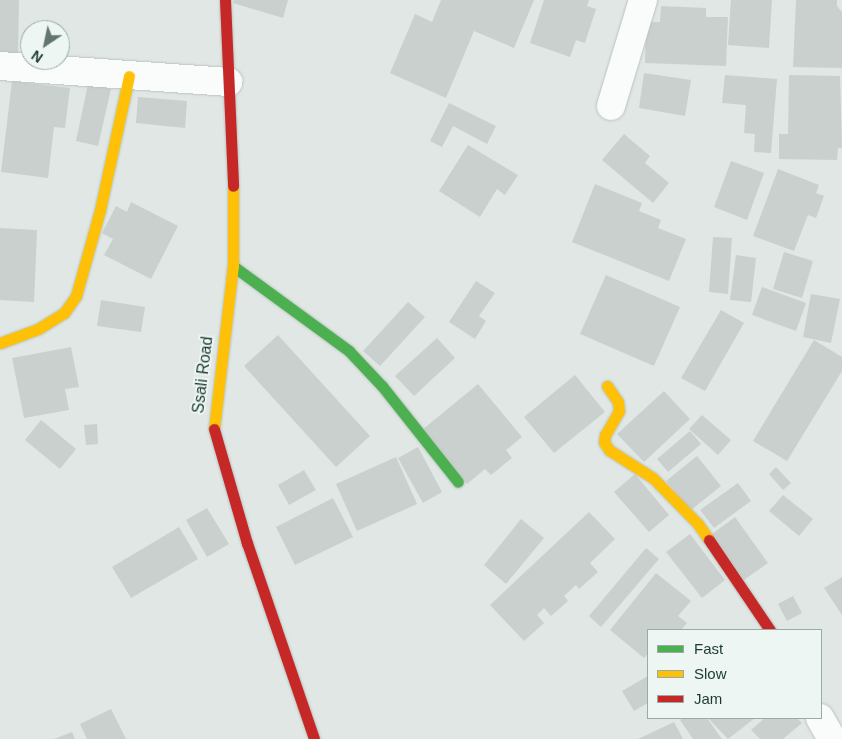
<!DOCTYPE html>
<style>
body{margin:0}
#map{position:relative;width:842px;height:739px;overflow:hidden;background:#e0e7e4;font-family:Arial,sans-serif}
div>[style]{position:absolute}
.building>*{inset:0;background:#cad0ce}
.roads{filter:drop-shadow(0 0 1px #b9c4bf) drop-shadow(0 0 1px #b9c4bf)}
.street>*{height:28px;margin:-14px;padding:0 14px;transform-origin:14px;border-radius:14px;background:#fafbfb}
.fast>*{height:11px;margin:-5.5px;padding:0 5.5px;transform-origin:5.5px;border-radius:5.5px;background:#4caf50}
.slow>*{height:11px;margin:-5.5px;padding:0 5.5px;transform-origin:5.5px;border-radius:5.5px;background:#ffc107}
.jam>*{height:11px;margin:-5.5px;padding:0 5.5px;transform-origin:5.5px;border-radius:5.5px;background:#c62828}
span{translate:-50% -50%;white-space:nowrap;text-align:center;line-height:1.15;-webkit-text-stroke:4px #edf6f2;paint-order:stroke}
.street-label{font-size:16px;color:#1e3933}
.legend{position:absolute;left:647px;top:629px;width:175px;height:90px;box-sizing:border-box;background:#edf6f2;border:1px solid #9aaaa6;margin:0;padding:6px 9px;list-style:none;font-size:15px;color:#1e3933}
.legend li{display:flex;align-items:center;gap:10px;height:25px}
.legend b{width:25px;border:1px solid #9aaaa6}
.north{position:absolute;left:20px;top:20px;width:50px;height:50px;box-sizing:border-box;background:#edf6f2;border:1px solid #9aaaa6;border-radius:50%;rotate:214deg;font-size:14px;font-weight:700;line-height:20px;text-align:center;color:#1e3933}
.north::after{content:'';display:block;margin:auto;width:18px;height:22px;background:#627671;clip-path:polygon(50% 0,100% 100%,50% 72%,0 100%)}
</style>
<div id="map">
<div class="building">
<i style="clip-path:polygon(0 0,19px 0,18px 54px,0 53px)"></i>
<i style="clip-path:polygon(234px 0,288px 0,283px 18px,233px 3px)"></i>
<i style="clip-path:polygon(441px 0,534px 0,514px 48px,474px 31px,446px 98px,390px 73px,415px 14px,432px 22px)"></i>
<i style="clip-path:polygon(544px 0,589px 0,587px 6px,596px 9px,585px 43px,576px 40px,570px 57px,530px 43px)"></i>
<i style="clip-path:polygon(731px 0,772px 0,769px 48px,728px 45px)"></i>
<i style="clip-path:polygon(796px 0,837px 0,837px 6px,842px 12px,842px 68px,793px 67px)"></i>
<i style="clip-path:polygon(661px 6px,706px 8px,706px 17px,728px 17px,726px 66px,645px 63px,646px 22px,660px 22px)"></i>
<i style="clip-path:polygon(644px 73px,691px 80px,685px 116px,639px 108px)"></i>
<i style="clip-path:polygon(725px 75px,777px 79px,771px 153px,754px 152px,755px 134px,744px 133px,746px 105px,722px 103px)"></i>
<i style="clip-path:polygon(789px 75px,840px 76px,842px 148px,838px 148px,837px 160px,779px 159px,779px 134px,788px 134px)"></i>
<i style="clip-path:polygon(12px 81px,70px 88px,65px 128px,54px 127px,48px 178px,1px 172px)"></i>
<i style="clip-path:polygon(88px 84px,111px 89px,98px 146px,76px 141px)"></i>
<i style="clip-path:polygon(138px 97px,187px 101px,185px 128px,136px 123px)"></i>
<i style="clip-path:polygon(449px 103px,496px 126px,487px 144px,453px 126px,442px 147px,430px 141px)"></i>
<i style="clip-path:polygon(624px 134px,650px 156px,645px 163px,669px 183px,653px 203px,602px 160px)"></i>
<i style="clip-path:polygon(468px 145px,518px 175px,505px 195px,497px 189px,480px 217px,439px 191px)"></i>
<i style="clip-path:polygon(731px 161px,764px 173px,747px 220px,714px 207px)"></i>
<i style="clip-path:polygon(778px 169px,819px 185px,816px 193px,824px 196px,816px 218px,808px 215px,794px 251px,753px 236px)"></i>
<i style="clip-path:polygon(595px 184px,642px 203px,639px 211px,661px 220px,658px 228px,686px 239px,669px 281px,572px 242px)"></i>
<i style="clip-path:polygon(131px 202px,178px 226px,151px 279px,104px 255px,113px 239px,102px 233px,116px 206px,127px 212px)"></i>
<i style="clip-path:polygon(0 228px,37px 230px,34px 302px,0 300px)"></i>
<i style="clip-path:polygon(713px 237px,732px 238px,728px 294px,709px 292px)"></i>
<i style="clip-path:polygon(784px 252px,813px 261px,802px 298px,773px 289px)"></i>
<i style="clip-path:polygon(736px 255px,756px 258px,751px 302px,730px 300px)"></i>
<i style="clip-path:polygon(606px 275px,680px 307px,654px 366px,580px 334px)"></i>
<i style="clip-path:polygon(476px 281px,495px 293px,479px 316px,486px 321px,475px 339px,449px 322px)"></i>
<i style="clip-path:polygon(762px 287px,806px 303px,796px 331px,752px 315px)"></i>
<i style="clip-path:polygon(811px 294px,840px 299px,831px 343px,803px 337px)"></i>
<i style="clip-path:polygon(101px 300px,145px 307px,141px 332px,97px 326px)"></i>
<i style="clip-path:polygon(408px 302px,425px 317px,380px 366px,363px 351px)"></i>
<i style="clip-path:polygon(721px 310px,744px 323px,705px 391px,681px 378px)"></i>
<i style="clip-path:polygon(278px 335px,370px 436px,336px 467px,244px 366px)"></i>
<i style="clip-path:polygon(437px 338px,455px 358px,414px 396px,395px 376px)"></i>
<i style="clip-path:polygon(814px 340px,842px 357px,842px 371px,787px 461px,753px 441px)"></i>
<i style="clip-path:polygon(71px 347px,79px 387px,65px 389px,69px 410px,24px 418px,12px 358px)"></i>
<i style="clip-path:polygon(575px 375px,605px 412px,554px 453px,524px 417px)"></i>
<i style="clip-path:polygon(478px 384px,522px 437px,506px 450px,512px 458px,491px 475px,485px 469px,467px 484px,422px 430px)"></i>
<i style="clip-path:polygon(664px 391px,690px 419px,644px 462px,617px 434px)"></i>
<i style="clip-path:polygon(702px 415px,731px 440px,718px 455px,689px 429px)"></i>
<i style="clip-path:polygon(41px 420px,76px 449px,60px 469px,25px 440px)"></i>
<i style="clip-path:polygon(97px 424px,98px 444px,86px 445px,84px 425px)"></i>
<i style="clip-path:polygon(690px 431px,701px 444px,668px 472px,657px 459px)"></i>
<i style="clip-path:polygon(418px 447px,442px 492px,423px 503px,398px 458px)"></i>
<i style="clip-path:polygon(697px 456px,721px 486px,691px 510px,666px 481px)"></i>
<i style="clip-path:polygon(396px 457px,417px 504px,357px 531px,336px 484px)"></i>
<i style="clip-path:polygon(776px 467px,791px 483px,783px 490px,769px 474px)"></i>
<i style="clip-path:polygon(304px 470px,316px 490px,289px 505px,278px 485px)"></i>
<i style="clip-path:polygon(635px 474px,669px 515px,649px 532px,614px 492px)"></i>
<i style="clip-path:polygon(738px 483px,751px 501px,714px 528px,700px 510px)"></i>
<i style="clip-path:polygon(783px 495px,813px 519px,799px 536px,769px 511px)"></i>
<i style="clip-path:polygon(333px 498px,353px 537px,295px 565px,276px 527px)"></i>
<i style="clip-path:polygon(207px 508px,229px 544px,207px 557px,186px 520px)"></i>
<i style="clip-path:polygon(589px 512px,615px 539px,590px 563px,598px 572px,579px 589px,576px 585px,564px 596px,568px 601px,551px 616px,544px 608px,537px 615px,544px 623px,524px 641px,490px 605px)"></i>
<i style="clip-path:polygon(735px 517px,768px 563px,744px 580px,712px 534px)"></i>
<i style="clip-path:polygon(521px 519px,544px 538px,506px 584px,484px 565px)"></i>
<i style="clip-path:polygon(179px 527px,198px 559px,131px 598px,112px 567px)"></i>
<i style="clip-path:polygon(690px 534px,725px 580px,702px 598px,666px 552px)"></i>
<i style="clip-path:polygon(646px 548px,659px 559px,601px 627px,589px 616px)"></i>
<i style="clip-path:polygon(656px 573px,691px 601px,678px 616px,687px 623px,681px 630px,648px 630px,648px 653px,644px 658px,610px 630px)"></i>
<i style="clip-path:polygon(842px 577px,842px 615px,824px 588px)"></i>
<i style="clip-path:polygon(793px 596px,802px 613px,787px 621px,778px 604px)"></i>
<i style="clip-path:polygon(648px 676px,648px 703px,634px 711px,622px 691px)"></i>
<i style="clip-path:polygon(111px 709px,126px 739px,87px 739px,80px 724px)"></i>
<i style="clip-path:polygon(683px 718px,707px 718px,722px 739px,693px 739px,680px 720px)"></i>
<i style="clip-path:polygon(708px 718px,755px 718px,728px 739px)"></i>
<i style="clip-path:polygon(765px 718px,797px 718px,802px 723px,783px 739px,760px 739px,751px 730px)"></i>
<i style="clip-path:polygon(674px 722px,683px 739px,638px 739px)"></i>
<i style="clip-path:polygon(72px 732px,75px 739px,54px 739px)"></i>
</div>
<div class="roads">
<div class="street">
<i style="left:0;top:66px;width:229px;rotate:4deg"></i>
<i style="left:611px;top:106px;width:111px;rotate:-73.2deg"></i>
<i style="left:820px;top:718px;width:24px;rotate:60deg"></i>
</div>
<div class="fast">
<i style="left:233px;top:266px;width:144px;rotate:36.2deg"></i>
<i style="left:349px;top:351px;width:48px;rotate:46.7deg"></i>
<i style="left:382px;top:386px;width:122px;rotate:51.6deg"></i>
</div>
<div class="slow">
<i style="left:0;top:343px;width:40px;rotate:-20.2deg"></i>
<i style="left:38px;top:329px;width:31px;rotate:-32deg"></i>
<i style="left:64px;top:313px;width:21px;rotate:-55deg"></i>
<i style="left:76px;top:296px;width:89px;rotate:-74.4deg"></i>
<i style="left:100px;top:210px;width:137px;rotate:-77.8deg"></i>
<i style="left:607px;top:386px;width:19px;rotate:55deg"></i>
<i style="left:618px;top:402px;width:9px;rotate:84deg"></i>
<i style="left:619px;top:411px;width:28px;rotate:120deg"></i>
<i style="left:605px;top:435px;width:7px;rotate:98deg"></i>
<i style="left:604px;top:442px;width:9px;rotate:58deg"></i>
<i style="left:609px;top:450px;width:52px;rotate:32.5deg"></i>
<i style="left:653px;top:478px;width:64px;rotate:45.6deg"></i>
<i style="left:698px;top:524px;width:19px;rotate:55deg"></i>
<i style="left:214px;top:429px;width:164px;rotate:-83.4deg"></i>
<i style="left:233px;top:266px;width:80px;rotate:-90deg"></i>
</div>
<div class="jam">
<i style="left:225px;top:0;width:186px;rotate:87.5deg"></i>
<i style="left:214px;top:429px;width:119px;rotate:73.9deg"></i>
<i style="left:247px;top:543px;width:207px;rotate:71.1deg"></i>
<i style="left:709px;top:540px;width:109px;rotate:55.9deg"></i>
</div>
</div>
<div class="street-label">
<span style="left:203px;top:375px;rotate:-83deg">Ssali Road</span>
</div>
<ul class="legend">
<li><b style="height:6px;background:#4caf50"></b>Fast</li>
<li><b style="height:6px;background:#ffc107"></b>Slow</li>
<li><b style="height:6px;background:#c62828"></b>Jam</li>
</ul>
<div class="north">N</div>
</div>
